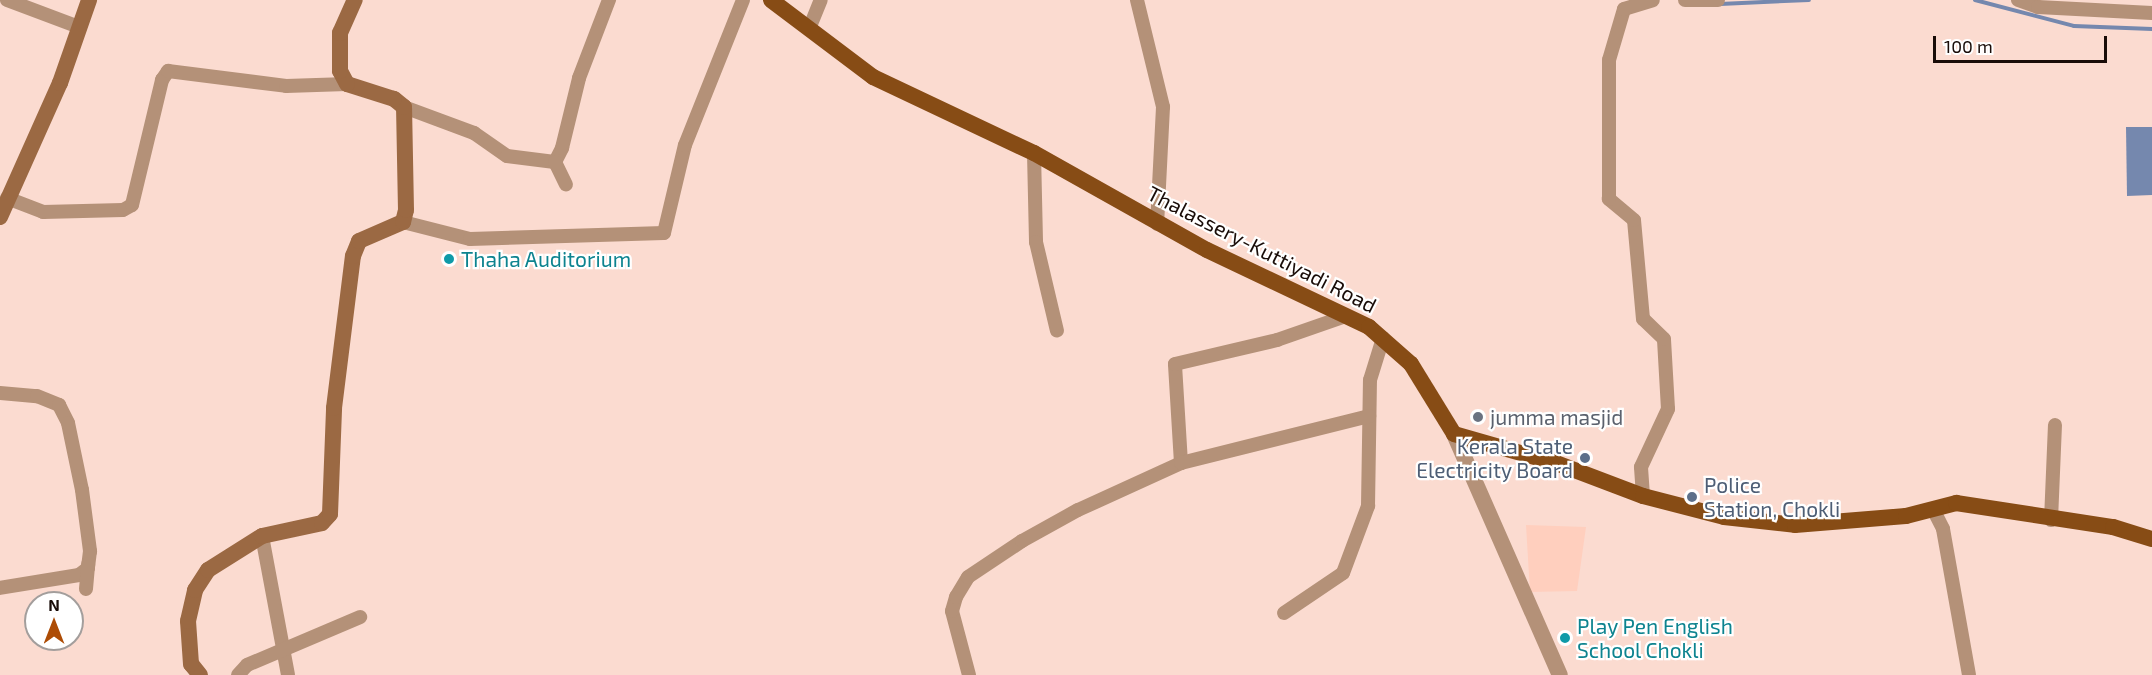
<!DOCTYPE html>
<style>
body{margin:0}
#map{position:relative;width:2152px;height:675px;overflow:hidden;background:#fbdbd0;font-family:"Exo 2",sans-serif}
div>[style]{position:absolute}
.built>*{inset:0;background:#ffcfbe}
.water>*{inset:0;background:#7588ae}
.stream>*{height:4px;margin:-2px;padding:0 2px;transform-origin:2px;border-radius:2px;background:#7588ae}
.minor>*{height:14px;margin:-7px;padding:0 7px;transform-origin:7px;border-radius:7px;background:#b49178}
.tertiary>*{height:16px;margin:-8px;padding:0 8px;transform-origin:8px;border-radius:8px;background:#b49178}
.secondary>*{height:16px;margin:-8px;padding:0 8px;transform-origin:8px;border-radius:8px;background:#9b6943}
.primary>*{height:16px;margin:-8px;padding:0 8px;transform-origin:8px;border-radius:8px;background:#874c15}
.dots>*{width:16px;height:16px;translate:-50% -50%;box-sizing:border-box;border:3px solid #fff;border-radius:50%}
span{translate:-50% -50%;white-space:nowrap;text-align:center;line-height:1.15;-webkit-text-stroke:4.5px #fff;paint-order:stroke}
.street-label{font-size:21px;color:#190c08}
.culture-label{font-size:21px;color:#0d838f}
.left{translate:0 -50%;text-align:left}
.worship-label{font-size:21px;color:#5b616d}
.service-label{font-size:21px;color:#4e5e75}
.right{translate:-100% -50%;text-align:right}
.north{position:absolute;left:24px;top:591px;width:60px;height:60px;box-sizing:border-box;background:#fff;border:2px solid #a39e9c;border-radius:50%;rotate:0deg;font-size:16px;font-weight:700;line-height:24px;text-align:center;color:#190c08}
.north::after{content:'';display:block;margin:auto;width:21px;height:27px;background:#ad4c05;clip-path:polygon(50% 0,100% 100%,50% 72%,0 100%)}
.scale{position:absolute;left:1933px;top:36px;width:174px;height:27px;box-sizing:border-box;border:3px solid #190c08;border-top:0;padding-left:8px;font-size:18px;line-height:21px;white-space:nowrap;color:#190c08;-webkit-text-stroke:4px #fff;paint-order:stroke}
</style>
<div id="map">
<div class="built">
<i style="clip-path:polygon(1526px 525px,1586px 527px,1577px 591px,1530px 592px)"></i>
</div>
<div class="water">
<i style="clip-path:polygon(2126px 127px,2152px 127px,2152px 195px,2127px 196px)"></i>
</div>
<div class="stream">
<i style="left:1975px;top:0;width:102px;rotate:14.7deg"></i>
<i style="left:2074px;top:26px;width:78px;rotate:2.2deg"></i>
<i style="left:1720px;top:4px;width:89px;rotate:-2.6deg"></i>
</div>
<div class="minor">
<i style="left:7px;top:0;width:74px;rotate:20.6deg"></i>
<i style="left:1137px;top:0;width:110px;rotate:76.3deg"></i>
<i style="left:1163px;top:107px;width:117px;rotate:92.9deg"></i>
<i style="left:1685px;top:0;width:33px"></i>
<i style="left:2018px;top:0;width:21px;rotate:19deg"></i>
<i style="left:2038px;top:7px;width:114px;rotate:3deg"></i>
<i style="left:809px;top:29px;width:31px;rotate:-68deg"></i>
<i style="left:404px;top:107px;width:75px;rotate:20.4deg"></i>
<i style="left:474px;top:133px;width:40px;rotate:34.9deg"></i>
<i style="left:507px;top:156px;width:48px;rotate:7.1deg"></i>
<i style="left:555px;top:162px;width:16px;rotate:-63deg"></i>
<i style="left:562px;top:148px;width:72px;rotate:-76.3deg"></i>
<i style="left:579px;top:78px;width:84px;rotate:-69deg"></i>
<i style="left:1034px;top:153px;width:89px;rotate:88.7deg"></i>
<i style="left:1036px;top:242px;width:91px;rotate:76.7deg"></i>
<i style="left:555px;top:162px;width:25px;rotate:64deg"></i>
<i style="left:7px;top:198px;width:39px;rotate:21deg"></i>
<i style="left:43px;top:212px;width:80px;rotate:-1.4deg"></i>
<i style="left:123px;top:210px;width:10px;rotate:-29deg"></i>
<i style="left:132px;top:205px;width:129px;rotate:-76.5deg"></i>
<i style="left:162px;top:80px;width:11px;rotate:-56deg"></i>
<i style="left:168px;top:71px;width:119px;rotate:7.2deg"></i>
<i style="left:286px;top:86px;width:61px;rotate:-1.9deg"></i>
<i style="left:403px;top:222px;width:69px;rotate:14.2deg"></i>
<i style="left:470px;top:239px;width:194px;rotate:-1.8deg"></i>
<i style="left:664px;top:233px;width:90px;rotate:-76.6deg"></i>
<i style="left:685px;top:145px;width:156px;rotate:-68.2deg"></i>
<i style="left:0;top:393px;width:37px;rotate:5deg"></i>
<i style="left:37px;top:396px;width:24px;rotate:22deg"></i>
<i style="left:59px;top:405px;width:20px;rotate:63deg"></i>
<i style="left:68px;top:423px;width:68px;rotate:78.2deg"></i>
<i style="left:82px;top:490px;width:62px;rotate:82.5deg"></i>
<i style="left:90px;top:551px;width:17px;rotate:97deg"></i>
<i style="left:88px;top:568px;width:11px;rotate:142deg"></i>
<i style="left:79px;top:575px;width:80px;rotate:170.7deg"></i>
<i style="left:1181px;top:463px;width:99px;rotate:-93.5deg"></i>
<i style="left:1175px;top:364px;width:105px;rotate:-13.2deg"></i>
<i style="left:1277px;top:340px;width:73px;rotate:-19.2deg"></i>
<i style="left:1643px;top:496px;width:29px;rotate:-94deg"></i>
<i style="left:1641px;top:467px;width:64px;rotate:-65deg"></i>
<i style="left:1668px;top:409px;width:70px;rotate:-93.3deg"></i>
<i style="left:1664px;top:339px;width:29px;rotate:-136deg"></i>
<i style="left:1643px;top:319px;width:99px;rotate:-95.2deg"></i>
<i style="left:1634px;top:220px;width:33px;rotate:-140deg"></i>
<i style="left:1609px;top:199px;width:139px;rotate:-90deg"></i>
<i style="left:1609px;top:60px;width:53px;rotate:-73.6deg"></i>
<i style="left:1624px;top:9px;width:30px;rotate:-17deg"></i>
<i style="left:1933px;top:509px;width:22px;rotate:63deg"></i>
<i style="left:1943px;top:529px;width:148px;rotate:79.9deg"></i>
<i style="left:2051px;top:520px;width:95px;rotate:-87.6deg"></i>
<i style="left:262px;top:536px;width:141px;rotate:79.4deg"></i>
<i style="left:86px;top:589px;width:25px;rotate:-85deg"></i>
<i style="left:1284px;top:613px;width:71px;rotate:-34.1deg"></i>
<i style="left:1343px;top:573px;width:72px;rotate:-69.5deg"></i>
<i style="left:1368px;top:506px;width:126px;rotate:-89.1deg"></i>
<i style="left:1370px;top:380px;width:44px;rotate:-72.8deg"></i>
<i style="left:238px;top:675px;width:13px;rotate:-48deg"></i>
<i style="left:247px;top:665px;width:123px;rotate:-23deg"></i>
<i style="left:969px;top:675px;width:66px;rotate:-104.9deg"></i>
<i style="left:952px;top:611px;width:15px;rotate:-74deg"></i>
<i style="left:956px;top:597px;width:23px;rotate:-59deg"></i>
<i style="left:968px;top:577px;width:65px;rotate:-33.7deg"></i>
<i style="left:1022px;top:541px;width:64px;rotate:-29deg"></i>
<i style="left:1078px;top:510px;width:113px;rotate:-24.5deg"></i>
<i style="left:1181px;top:463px;width:194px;rotate:-14deg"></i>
</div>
<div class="tertiary">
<i style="left:1454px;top:434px;width:263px;rotate:66.3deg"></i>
</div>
<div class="secondary">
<i style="left:0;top:217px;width:147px;rotate:-65.9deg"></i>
<i style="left:60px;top:83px;width:88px;rotate:-70.7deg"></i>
<i style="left:200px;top:675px;width:14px;rotate:-129deg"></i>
<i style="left:191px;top:664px;width:43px;rotate:-94deg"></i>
<i style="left:188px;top:621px;width:32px;rotate:-77deg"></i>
<i style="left:195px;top:590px;width:24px;rotate:-57deg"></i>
<i style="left:208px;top:570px;width:64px;rotate:-32.2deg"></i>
<i style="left:262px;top:536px;width:61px;rotate:-12.2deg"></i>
<i style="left:322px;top:523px;width:12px;rotate:-48deg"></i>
<i style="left:330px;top:514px;width:106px;rotate:-87.8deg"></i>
<i style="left:334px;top:408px;width:153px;rotate:-82.9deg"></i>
<i style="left:353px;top:256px;width:16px;rotate:-68deg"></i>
<i style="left:359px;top:241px;width:48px;rotate:-23.4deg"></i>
<i style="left:403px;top:222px;width:12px;rotate:-76deg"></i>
<i style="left:406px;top:210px;width:103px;rotate:-91.1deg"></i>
<i style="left:404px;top:107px;width:13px;rotate:-141deg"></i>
<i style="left:394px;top:99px;width:49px;rotate:-162.3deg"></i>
<i style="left:347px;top:84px;width:15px;rotate:-118deg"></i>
<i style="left:340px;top:71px;width:38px;rotate:-90deg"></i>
<i style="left:340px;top:33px;width:36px;rotate:-66deg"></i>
</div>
<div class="primary">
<i style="left:771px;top:0;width:128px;rotate:37deg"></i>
<i style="left:873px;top:77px;width:178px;rotate:25.3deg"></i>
<i style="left:1034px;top:153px;width:198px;rotate:29.3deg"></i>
<i style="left:1207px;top:250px;width:179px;rotate:25.4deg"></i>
<i style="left:1369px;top:327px;width:56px;rotate:41.4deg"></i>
<i style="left:1411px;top:364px;width:82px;rotate:58.4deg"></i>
<i style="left:1454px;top:434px;width:106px;rotate:15.9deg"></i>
<i style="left:1556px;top:463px;width:93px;rotate:20.8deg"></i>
<i style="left:1643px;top:496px;width:84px;rotate:14.5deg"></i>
<i style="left:1724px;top:517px;width:71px;rotate:6.4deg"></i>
<i style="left:1795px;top:525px;width:111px;rotate:-4.6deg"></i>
<i style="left:1906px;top:516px;width:52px;rotate:-14.6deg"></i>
<i style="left:1956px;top:503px;width:159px;rotate:8.7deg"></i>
<i style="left:2113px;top:527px;width:41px;rotate:17.1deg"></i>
</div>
<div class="dots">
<i style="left:449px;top:259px;background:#0f9aa8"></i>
<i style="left:1478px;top:417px;background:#6b7280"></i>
<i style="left:1585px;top:458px;background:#5c6f8a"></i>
<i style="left:1692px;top:497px;background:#5c6f8a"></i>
<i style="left:1565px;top:638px;background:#0f9aa8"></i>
</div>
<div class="street-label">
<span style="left:1262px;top:249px;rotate:27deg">Thalassery-Kuttiyadi Road</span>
</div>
<div class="culture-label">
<span class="left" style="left:461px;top:259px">Thaha Auditorium</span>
<span class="left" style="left:1577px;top:638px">Play Pen English<br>School Chokli</span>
</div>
<div class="worship-label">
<span class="left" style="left:1490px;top:417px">jumma masjid</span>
</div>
<div class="service-label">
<span class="right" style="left:1573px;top:458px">Kerala State<br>Electricity Board</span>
<span class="left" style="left:1704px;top:497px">Police<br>Station, Chokli</span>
</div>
<div class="north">N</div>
<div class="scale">100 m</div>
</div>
